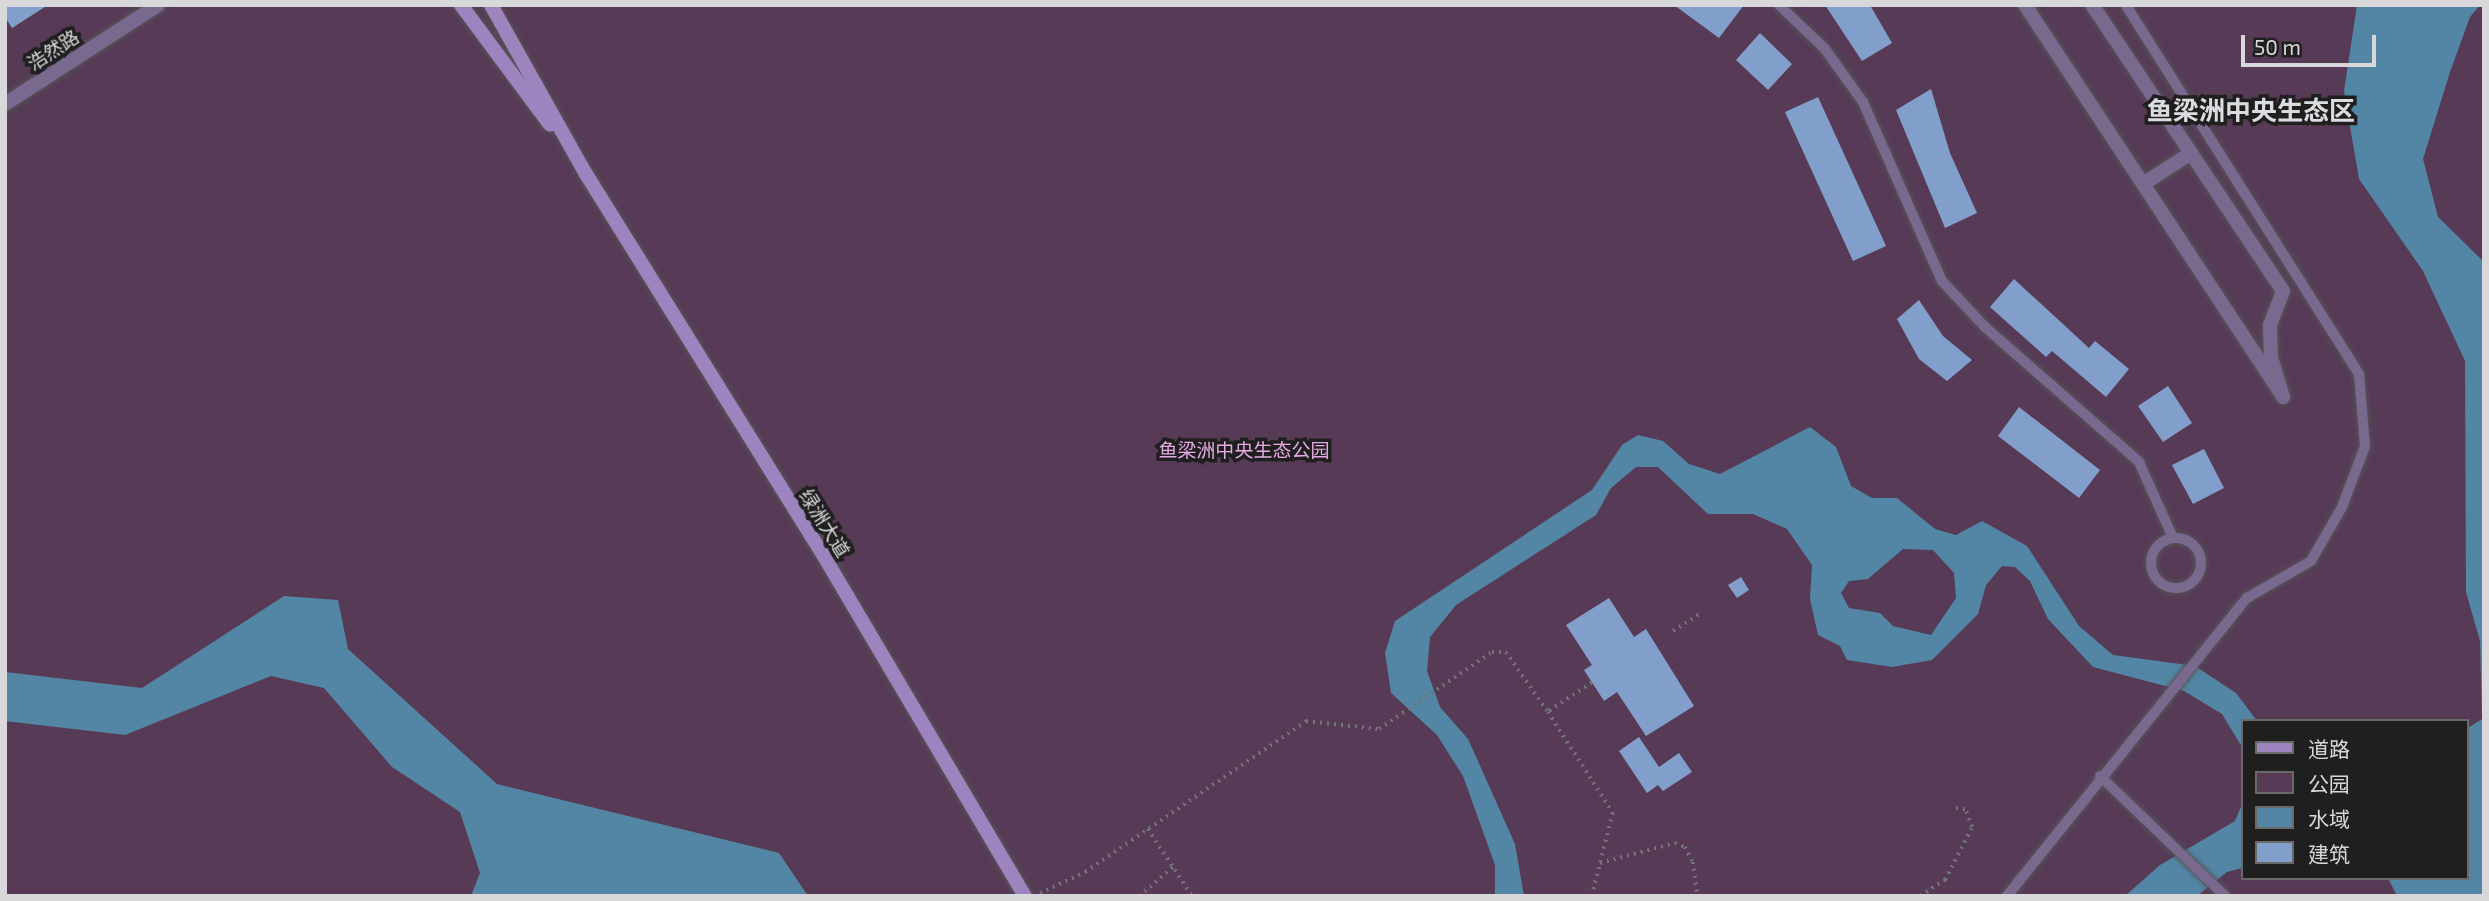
<!DOCTYPE html>
<meta charset="utf-8">
<style>
body{margin:0}
#map{position:relative;width:2489px;height:901px;overflow:hidden;background:#37373b;font-family:"Exo 2","Noto Sans SC",sans-serif}
div>[style]{position:absolute}
.green>*{inset:0;background:#573b56}
.water>*{inset:0;background:#5386a4}
.building>*{inset:0;background:#829fcb}
.path>*{height:3.5px;margin-top:-1.75px;transform-origin:0;background:repeating-linear-gradient(90deg,#737376 0 2px,transparent 0 7px)}
.roads{filter:drop-shadow(0 0 2px #545458) drop-shadow(0 0 2px #545458)}
.lane>*{height:10px;margin:-5px;padding:0 5px;transform-origin:5px;border-radius:5px;background:#79698e}
.lane>.ring{margin:-5px;padding:0;box-sizing:content-box;background:none;border:10px solid #79698e;border-radius:50%}
.street>*{height:14px;margin:-7px;padding:0 7px;transform-origin:7px;border-radius:7px;background:#79698e}
.secondary>*{height:14px;margin:-7px;padding:0 7px;transform-origin:7px;border-radius:7px;background:#9e84be}
span{translate:-50% -50%;white-space:nowrap;text-align:center;line-height:1.15;-webkit-text-stroke:7px #1f1f20;paint-order:stroke}
.street-label{font-size:19px;color:#d8d8da}
.park-label{font-size:19px;color:#e5a9e3}
.district-label{font-size:26px;color:#dbdce0;font-weight:700}
.frame{position:absolute;inset:0;border:7px solid #d8d8da;pointer-events:none}
.legend{position:absolute;left:2241px;top:719px;width:228px;height:161px;box-sizing:border-box;background:#1f1f20;border:2px solid #69696a;margin:0;padding:9px 12px;list-style:none;font-size:21px;color:#d8d8da}
.legend li{display:flex;align-items:center;gap:14px;height:35px}
.legend b{width:35px;border:2px solid #69696a}
.scale{position:absolute;left:2241px;top:35px;width:135px;height:32px;box-sizing:border-box;border:4px solid #d8d8da;border-top:0;padding-left:9px;font-size:21px;line-height:24px;white-space:nowrap;color:#d8d8da;-webkit-text-stroke:5px #1f1f20;paint-order:stroke}
</style>
<div id="map">
<div class="green">
<i style="clip-path:polygon(evenodd,5px 5px,2484px 5px,2484px 896px,5px 896px,5px 5px,2242px 721px,2466px 721px,2466px 878px,2242px 878px,2242px 721px)"></i>
</div>
<div class="water">
<i style="clip-path:polygon(2357px 5px,2480px 5px,2470px 17px,2450px 72px,2423px 159px,2438px 217px,2484px 262px,2484px 896px,2397px 896px,2388px 878px,2466px 878px,2466px 729px,2482px 719px,2480px 641px,2466px 592px,2465px 361px,2423px 271px,2359px 179px,2344px 91px)"></i>
<i style="clip-path:polygon(evenodd,1810px 427px,1836px 447px,1851px 486px,1872px 498px,1897px 498px,1935px 529px,1956px 535px,1982px 521px,2027px 546px,2079px 626px,2113px 655px,2195px 666px,2236px 693px,2257px 721px,2242px 721px,2242px 747px,2222px 714px,2184px 691px,2093px 667px,2048px 619px,2030px 581px,2015px 567px,2002px 566px,1986px 585px,1978px 614px,1932px 660px,1892px 667px,1847px 660px,1840px 646px,1818px 635px,1810px 599px,1812px 565px,1787px 529px,1753px 514px,1708px 514px,1658px 467px,1636px 467px,1611px 488px,1596px 515px,1456px 605px,1430px 637px,1427px 671px,1440px 707px,1468px 739px,1515px 844px,1524px 896px,1495px 896px,1495px 865px,1463px 776px,1437px 735px,1391px 693px,1385px 653px,1395px 621px,1592px 490px,1622px 445px,1638px 435px,1663px 441px,1689px 464px,1720px 474px,1810px 427px,1903px 549px,1933px 550px,1954px 573px,1956px 598px,1931px 635px,1893px 626px,1880px 613px,1849px 608px,1841px 593px,1849px 581px,1868px 579px,1903px 549px)"></i>
<i style="clip-path:polygon(284px 596px,338px 600px,348px 649px,497px 784px,779px 853px,808px 896px,471px 896px,480px 873px,460px 812px,392px 767px,324px 688px,271px 676px,125px 735px,5px 721px,5px 672px,142px 688px)"></i>
<i style="clip-path:polygon(2242px 804px,2242px 868px,2227px 872px,2197px 896px,2125px 896px,2160px 865px,2235px 821px)"></i>
</div>
<div class="building">
<i style="clip-path:polygon(5px 5px,48px 5px,12px 28px,5px 17px)"></i>
<i style="clip-path:polygon(1674px 5px,1744px 5px,1719px 38px)"></i>
<i style="clip-path:polygon(1825px 5px,1870px 5px,1892px 43px,1862px 61px)"></i>
<i style="clip-path:polygon(1760px 33px,1792px 64px,1768px 90px,1736px 60px)"></i>
<i style="clip-path:polygon(1931px 89px,1950px 153px,1977px 213px,1945px 228px,1896px 110px)"></i>
<i style="clip-path:polygon(1818px 97px,1886px 246px,1853px 261px,1785px 112px)"></i>
<i style="clip-path:polygon(2014px 279px,2089px 348px,2095px 341px,2129px 369px,2106px 397px,2052px 351px,2046px 357px,1990px 307px)"></i>
<i style="clip-path:polygon(1919px 300px,1943px 336px,1972px 360px,1947px 381px,1919px 359px,1897px 319px)"></i>
<i style="clip-path:polygon(2168px 386px,2192px 423px,2163px 442px,2138px 406px)"></i>
<i style="clip-path:polygon(2019px 407px,2100px 470px,2079px 498px,1998px 436px)"></i>
<i style="clip-path:polygon(2204px 449px,2224px 488px,2193px 504px,2172px 465px)"></i>
<i style="clip-path:polygon(1741px 577px,1749px 590px,1737px 598px,1728px 585px)"></i>
<i style="clip-path:polygon(1609px 598px,1634px 637px,1646px 629px,1694px 706px,1646px 736px,1617px 692px,1604px 701px,1584px 670px,1592px 665px,1566px 625px)"></i>
<i style="clip-path:polygon(1639px 737px,1659px 767px,1679px 753px,1692px 772px,1663px 791px,1658px 785px,1647px 793px,1619px 751px)"></i>
</div>
<div class="path">
<i style="left:1673px;top:631px;width:31px;rotate:-33deg"></i>
<i style="left:1592px;top:683px;width:53px;rotate:146.6deg"></i>
<i style="left:1548px;top:712px;width:120px;rotate:57.2deg"></i>
<i style="left:1613px;top:813px;width:86px;rotate:104.2deg"></i>
<i style="left:1148px;top:829px;width:80px;rotate:56.7deg"></i>
<i style="left:1600px;top:863px;width:78px;rotate:-14.9deg"></i>
<i style="left:1675px;top:843px;width:11px;rotate:22deg"></i>
<i style="left:1685px;top:847px;width:17px;rotate:62deg"></i>
<i style="left:1693px;top:862px;width:34px;rotate:82deg"></i>
<i style="left:1040px;top:893px;width:50px;rotate:-25deg"></i>
<i style="left:1085px;top:872px;width:268px;rotate:-34.3deg"></i>
<i style="left:1306px;top:721px;width:73px;rotate:6.3deg"></i>
<i style="left:1379px;top:729px;width:137px;rotate:-34.3deg"></i>
<i style="left:1492px;top:652px;width:14px"></i>
<i style="left:1506px;top:652px;width:73px;rotate:55deg"></i>
<i style="left:1139px;top:896px;width:45px;rotate:-40.5deg"></i>
<i style="left:1920px;top:896px;width:30px;rotate:-33deg"></i>
<i style="left:1945px;top:880px;width:59px;rotate:-63deg"></i>
<i style="left:1972px;top:827px;width:18px;rotate:-112deg"></i>
<i style="left:1965px;top:810px;width:11px;rotate:-170deg"></i>
</div>
<div class="roads">
<div class="lane">
<i style="left:1779px;top:5px;width:64px;rotate:43.7deg"></i>
<i style="left:1825px;top:49px;width:65px;rotate:54.4deg"></i>
<i style="left:1863px;top:102px;width:196px;rotate:66.2deg"></i>
<i style="left:1942px;top:281px;width:63px;rotate:46.9deg"></i>
<i style="left:1985px;top:327px;width:205px;rotate:41.2deg"></i>
<i style="left:2139px;top:462px;width:83px;rotate:65.9deg"></i>
<i class="ring" style="left:2151px;top:538px;width:40px;height:40px"></i>
<i style="left:2100px;top:776px;width:173px;rotate:43.8deg"></i>
<i style="left:2007px;top:896px;width:383px;rotate:-51.2deg"></i>
<i style="left:2247px;top:598px;width:74px;rotate:-30deg"></i>
<i style="left:2311px;top:561px;width:62px;rotate:-60.1deg"></i>
<i style="left:2342px;top:507px;width:65px;rotate:-69.3deg"></i>
<i style="left:2365px;top:446px;width:72px;rotate:-94.8deg"></i>
<i style="left:2359px;top:374px;width:436px;rotate:-122.3deg"></i>
</div>
<div class="street">
<i style="left:2025px;top:5px;width:469px;rotate:56.6deg"></i>
<i style="left:2283px;top:397px;width:42px;rotate:-106.7deg"></i>
<i style="left:2271px;top:357px;width:32px;rotate:-92deg"></i>
<i style="left:2270px;top:325px;width:36px;rotate:-69deg"></i>
<i style="left:2283px;top:291px;width:344px;rotate:-123.7deg"></i>
<i style="left:5px;top:104px;width:182px;rotate:-32.9deg"></i>
<i style="left:2143px;top:184px;width:57px;rotate:-32.9deg"></i>
</div>
<div class="secondary">
<i style="left:461px;top:5px;width:149px;rotate:53.4deg"></i>
<i style="left:491px;top:5px;width:194px;rotate:60.7deg"></i>
<i style="left:586px;top:174px;width:441px;rotate:58.1deg"></i>
<i style="left:819px;top:548px;width:404px;rotate:59.4deg"></i>
</div>
</div>
<div class="street-label">
<span style="left:53px;top:50px;rotate:-33deg">浩然路</span>
<span style="left:825px;top:523px;rotate:58deg">绿洲大道</span>
</div>
<div class="park-label">
<span style="left:1244px;top:450px">鱼梁洲中央生态公园</span>
</div>
<div class="district-label">
<span style="left:2251px;top:110px">鱼梁洲中央生态区</span>
</div>
<div class="frame"></div>
<ul class="legend">
<li><b style="height:9px;background:#9e84be"></b>道路</li>
<li><b style="height:19px;background:#573b56"></b>公园</li>
<li><b style="height:19px;background:#5386a4"></b>水域</li>
<li><b style="height:19px;background:#829fcb"></b>建筑</li>
</ul>
<div class="scale">50 m</div>
</div>
